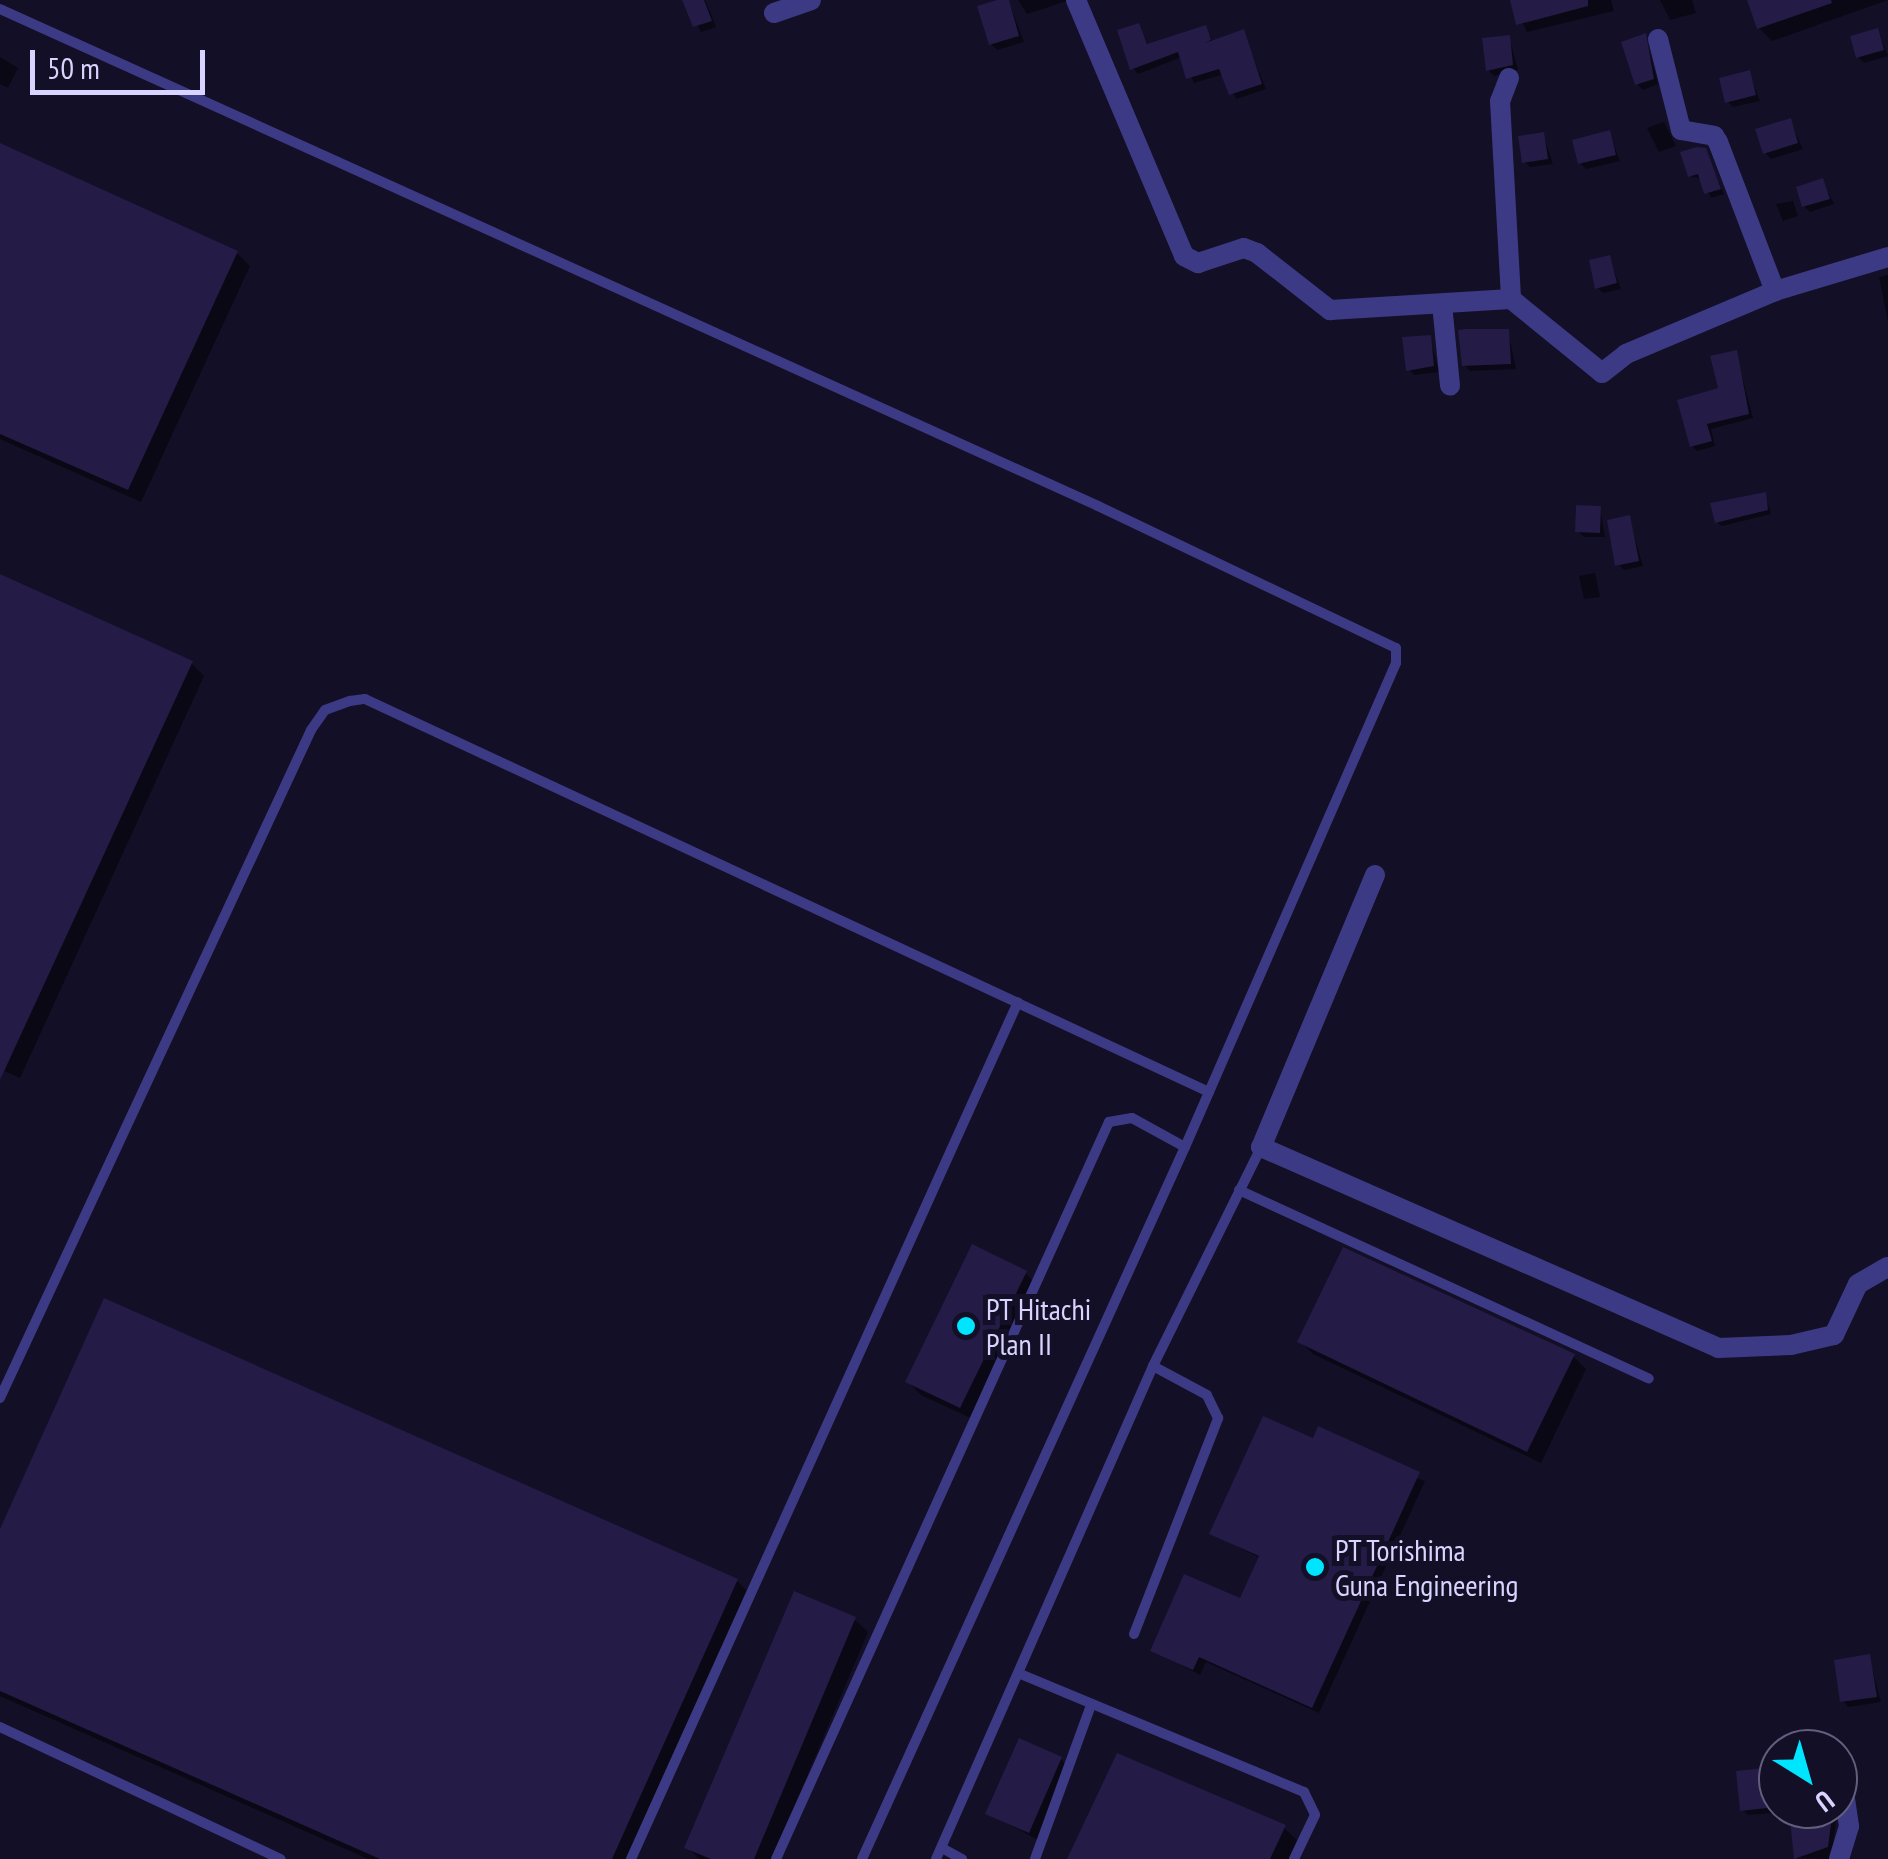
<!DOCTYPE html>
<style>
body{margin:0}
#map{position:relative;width:1888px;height:1859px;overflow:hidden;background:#130f26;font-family:"PT Sans Narrow",sans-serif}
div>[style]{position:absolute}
.shadow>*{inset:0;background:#0007}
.building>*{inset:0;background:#241b47}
.service>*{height:10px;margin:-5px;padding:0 5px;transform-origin:5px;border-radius:5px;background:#3d3a85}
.minor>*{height:20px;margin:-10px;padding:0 10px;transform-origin:10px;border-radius:10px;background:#3d3a85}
.dots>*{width:28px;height:28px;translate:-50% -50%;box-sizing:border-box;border:5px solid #130f26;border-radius:50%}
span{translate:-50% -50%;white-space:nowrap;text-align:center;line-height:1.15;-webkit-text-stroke:10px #130f26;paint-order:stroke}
.poi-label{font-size:30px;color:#d9d4ff}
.left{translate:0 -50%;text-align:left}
.north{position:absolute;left:1758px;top:1729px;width:100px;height:100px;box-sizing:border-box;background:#130f26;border:2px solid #625e7d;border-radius:50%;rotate:143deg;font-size:28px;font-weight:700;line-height:40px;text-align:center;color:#d9d4ff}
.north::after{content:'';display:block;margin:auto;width:35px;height:45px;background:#00e5ff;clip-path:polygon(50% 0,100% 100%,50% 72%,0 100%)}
.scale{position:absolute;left:30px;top:50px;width:175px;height:45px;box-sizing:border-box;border:5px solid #d9d4ff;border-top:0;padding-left:12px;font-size:30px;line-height:35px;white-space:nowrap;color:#d9d4ff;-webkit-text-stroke:8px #130f26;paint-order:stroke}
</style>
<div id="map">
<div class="shadow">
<i style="clip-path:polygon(685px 0,705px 0,716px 27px,701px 32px)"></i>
<i style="clip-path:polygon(1008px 0,1024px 42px,997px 50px,991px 44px)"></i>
<i style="clip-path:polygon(1018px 0,1070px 0,1027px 14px)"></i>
<i style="clip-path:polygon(1512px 0,1611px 0,1614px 11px,1527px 32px)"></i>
<i style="clip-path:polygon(1660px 0,1692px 0,1696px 13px,1670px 20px)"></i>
<i style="clip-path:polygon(1749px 0,1888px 0,1772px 41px,1759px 28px)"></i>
<i style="clip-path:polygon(1139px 26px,1149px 46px,1205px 28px,1213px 42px,1243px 32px,1266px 89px,1236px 99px,1224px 74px,1194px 83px,1182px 57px,1138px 74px,1133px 68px)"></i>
<i style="clip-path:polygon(1877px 30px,1888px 56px,1864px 63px,1858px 57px)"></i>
<i style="clip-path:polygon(1645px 36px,1658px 84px,1643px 90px,1637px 84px)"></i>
<i style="clip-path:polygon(1509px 37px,1518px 70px,1494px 76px,1488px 70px)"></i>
<i style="clip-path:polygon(0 57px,18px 68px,8px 88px,0 84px)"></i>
<i style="clip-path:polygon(1749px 73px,1760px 101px,1733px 107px,1727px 101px)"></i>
<i style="clip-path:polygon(1790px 121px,1803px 149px,1771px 159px,1765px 153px)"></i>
<i style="clip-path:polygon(1664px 122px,1676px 146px,1659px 152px,1647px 128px)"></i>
<i style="clip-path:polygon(1609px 133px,1620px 161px,1586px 169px,1580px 163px)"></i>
<i style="clip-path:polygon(1543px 134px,1553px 164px,1530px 167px,1524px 161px)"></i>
<i style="clip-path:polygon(0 146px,237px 253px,250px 266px,141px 502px,0 439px)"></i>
<i style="clip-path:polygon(1705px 151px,1724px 194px,1711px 198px,1702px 179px,1690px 176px)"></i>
<i style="clip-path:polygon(1823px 181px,1834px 204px,1810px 212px,1804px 206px)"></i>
<i style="clip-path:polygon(1793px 201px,1798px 216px,1783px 221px,1776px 204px)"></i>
<i style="clip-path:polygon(1609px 258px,1621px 289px,1603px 293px,1598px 288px)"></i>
<i style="clip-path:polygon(1888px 275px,1888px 322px,1879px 277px)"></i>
<i style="clip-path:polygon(1508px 332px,1516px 369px,1470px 371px,1464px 365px)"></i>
<i style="clip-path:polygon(1430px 338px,1439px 372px,1414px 375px,1409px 369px)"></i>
<i style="clip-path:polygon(1736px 353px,1753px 418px,1711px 429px,1715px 446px,1697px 451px,1692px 446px)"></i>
<i style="clip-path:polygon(1765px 495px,1771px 514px,1722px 526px,1717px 522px)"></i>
<i style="clip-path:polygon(1600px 508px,1605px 537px,1584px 537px,1578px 531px)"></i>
<i style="clip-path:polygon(1629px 518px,1643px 566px,1624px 570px,1618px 564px)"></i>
<i style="clip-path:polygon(1595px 573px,1600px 597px,1584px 599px,1579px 576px)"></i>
<i style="clip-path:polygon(0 577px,191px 663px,204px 676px,20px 1078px,0 1069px)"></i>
<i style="clip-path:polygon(1025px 1273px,1038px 1286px,973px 1419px,921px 1395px,908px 1382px)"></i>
<i style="clip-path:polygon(1300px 1341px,1573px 1356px,1586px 1369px,1541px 1463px,1313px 1354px)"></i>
<i style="clip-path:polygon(1314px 1441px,1425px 1481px,1319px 1713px,1206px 1662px,1200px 1675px,1153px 1650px,1241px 1601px,1260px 1558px,1212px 1534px)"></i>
<i style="clip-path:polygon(0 1535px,737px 1581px,750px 1594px,631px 1859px,368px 1859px,0 1696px)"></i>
<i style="clip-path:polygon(855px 1620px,868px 1632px,772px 1859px,699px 1859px,687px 1847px)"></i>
<i style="clip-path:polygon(1869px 1657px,1881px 1702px,1848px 1707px,1843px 1701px)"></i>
<i style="clip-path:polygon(1061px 1759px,1070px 1769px,1038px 1840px,988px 1813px)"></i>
<i style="clip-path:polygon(1763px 1771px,1772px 1813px,1748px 1815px,1742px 1809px)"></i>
<i style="clip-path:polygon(1792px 1809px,1837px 1813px,1831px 1859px,1797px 1858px)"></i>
<i style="clip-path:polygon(1284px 1828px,1297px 1840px,1289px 1859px,1070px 1859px)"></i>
</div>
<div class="building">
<i style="clip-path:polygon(682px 0,704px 0,712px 21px,693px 27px)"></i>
<i style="clip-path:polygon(997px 0,1009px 0,1019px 36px,989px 45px,977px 6px)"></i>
<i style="clip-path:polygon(1510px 0,1588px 0,1588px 6px,1516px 25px)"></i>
<i style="clip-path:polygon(1747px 0,1831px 0,1832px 3px,1757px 29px)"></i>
<i style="clip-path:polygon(1139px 23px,1147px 44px,1206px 25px,1211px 40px,1205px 43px,1244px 29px,1262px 84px,1229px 95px,1219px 69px,1186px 79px,1178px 52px,1130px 70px,1117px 30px)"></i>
<i style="clip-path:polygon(1878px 28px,1884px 50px,1856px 58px,1850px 36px)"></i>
<i style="clip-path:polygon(1646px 33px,1654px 79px,1635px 85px,1621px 42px)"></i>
<i style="clip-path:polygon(1510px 35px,1513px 65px,1486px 71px,1482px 38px)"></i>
<i style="clip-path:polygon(1750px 70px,1756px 95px,1725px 103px,1719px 78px)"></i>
<i style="clip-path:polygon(1791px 118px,1798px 143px,1763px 154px,1755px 129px)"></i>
<i style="clip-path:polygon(1610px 130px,1616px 155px,1578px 164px,1572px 140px)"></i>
<i style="clip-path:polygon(1544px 132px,1548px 159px,1522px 163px,1518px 136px)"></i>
<i style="clip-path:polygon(0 143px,238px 251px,128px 490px,0 434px)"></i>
<i style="clip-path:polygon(1697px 147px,1706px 148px,1721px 189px,1704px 194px,1698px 174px,1688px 177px,1680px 152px)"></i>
<i style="clip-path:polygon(1823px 178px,1830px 199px,1802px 207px,1796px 187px)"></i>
<i style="clip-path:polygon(1610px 255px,1617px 283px,1595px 289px,1589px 260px)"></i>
<i style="clip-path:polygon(1466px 329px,1509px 329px,1511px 364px,1462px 366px,1458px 330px)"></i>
<i style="clip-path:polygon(1431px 335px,1434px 366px,1406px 371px,1402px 337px)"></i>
<i style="clip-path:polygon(1737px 350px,1749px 414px,1707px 424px,1712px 441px,1690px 447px,1677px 400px,1718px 388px,1710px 356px)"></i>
<i style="clip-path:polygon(1766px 492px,1768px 510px,1715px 523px,1710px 503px)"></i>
<i style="clip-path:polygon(1576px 505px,1601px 506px,1600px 533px,1575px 532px)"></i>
<i style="clip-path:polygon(1630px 515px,1639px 561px,1615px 566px,1607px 520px)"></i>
<i style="clip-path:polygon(0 574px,193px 661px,0 1080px)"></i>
<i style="clip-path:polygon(972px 1244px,1027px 1271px,960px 1408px,905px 1382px)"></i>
<i style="clip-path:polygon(1343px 1247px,1575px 1354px,1527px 1452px,1297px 1342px)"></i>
<i style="clip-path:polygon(104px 1298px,738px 1579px,612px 1859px,380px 1859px,0 1691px,0 1529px)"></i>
<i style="clip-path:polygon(1263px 1416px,1313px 1438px,1318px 1426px,1420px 1472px,1312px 1708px,1199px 1657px,1193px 1670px,1150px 1651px,1184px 1574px,1240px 1598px,1259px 1556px,1209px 1534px)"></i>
<i style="clip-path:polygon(794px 1591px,856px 1617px,754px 1859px,711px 1859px,684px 1848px)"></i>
<i style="clip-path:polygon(1870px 1654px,1877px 1697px,1840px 1702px,1834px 1660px)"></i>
<i style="clip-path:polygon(1019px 1738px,1062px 1757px,1029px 1833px,985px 1814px)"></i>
<i style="clip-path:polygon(1117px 1753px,1286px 1825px,1270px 1859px,1067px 1859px)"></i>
<i style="clip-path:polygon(1764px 1768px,1767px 1808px,1740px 1811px,1736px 1771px)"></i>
<i style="clip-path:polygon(1789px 1809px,1833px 1809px,1828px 1847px,1794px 1859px)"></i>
</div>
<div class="service">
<i style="left:0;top:9px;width:1205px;rotate:24.35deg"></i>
<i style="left:1098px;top:506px;width:330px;rotate:25.5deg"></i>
<i style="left:1396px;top:648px;width:15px;rotate:90deg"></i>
<i style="left:1396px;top:663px;width:528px;rotate:113.55deg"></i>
<i style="left:1185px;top:1147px;width:782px;rotate:114.4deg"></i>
<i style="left:1239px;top:1190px;width:451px;rotate:24.7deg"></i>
<i style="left:0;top:1398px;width:737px;rotate:-65.03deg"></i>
<i style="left:311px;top:730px;width:24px;rotate:-55deg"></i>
<i style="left:325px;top:710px;width:27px;rotate:-20deg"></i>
<i style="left:350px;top:701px;width:15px;rotate:-8deg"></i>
<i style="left:365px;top:699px;width:931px;rotate:24.97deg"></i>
<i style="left:1134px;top:1634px;width:232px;rotate:-68.7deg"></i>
<i style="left:1218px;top:1418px;width:25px;rotate:-116deg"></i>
<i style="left:1207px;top:1395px;width:61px;rotate:-151.8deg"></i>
<i style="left:1018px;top:1673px;width:310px;rotate:22.6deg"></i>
<i style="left:1304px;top:1792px;width:25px;rotate:64deg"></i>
<i style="left:1315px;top:1815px;width:49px;rotate:115.5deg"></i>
<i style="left:0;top:1727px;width:310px;rotate:25.2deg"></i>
<i style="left:942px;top:1848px;width:23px;rotate:29deg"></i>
<i style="left:631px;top:1859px;width:940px;rotate:-65.7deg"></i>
<i style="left:776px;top:1859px;width:809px;rotate:-65.69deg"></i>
<i style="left:1109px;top:1122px;width:23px;rotate:-10deg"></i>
<i style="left:1132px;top:1118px;width:60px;rotate:28.7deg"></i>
<i style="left:936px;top:1859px;width:539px;rotate:-66.24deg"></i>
<i style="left:1153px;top:1366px;width:244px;rotate:-63.7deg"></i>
<i style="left:1035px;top:1859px;width:164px;rotate:-70deg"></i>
</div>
<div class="minor">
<i style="left:1076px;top:0;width:278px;rotate:67.1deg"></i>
<i style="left:1184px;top:256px;width:16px;rotate:27deg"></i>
<i style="left:1198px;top:263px;width:48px;rotate:-18.1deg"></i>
<i style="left:1244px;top:248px;width:14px;rotate:21deg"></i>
<i style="left:1257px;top:253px;width:93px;rotate:38deg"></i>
<i style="left:1330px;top:310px;width:181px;rotate:-3.5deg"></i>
<i style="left:1511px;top:299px;width:117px;rotate:39.1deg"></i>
<i style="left:1602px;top:373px;width:31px;rotate:-38deg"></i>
<i style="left:1626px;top:354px;width:162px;rotate:-22.9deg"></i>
<i style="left:1775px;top:291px;width:118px;rotate:-16.7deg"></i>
<i style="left:774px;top:13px;width:39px;rotate:-19deg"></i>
<i style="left:1658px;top:39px;width:94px;rotate:75.8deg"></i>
<i style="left:1681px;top:130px;width:34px;rotate:10deg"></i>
<i style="left:1714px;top:136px;width:7px;rotate:56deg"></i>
<i style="left:1718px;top:142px;width:160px;rotate:69.1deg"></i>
<i style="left:1509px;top:78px;width:25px;rotate:111deg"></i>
<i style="left:1500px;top:101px;width:198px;rotate:86.8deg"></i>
<i style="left:1442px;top:304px;width:82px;rotate:84.4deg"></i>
<i style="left:1375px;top:875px;width:295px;rotate:112.7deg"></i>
<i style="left:1261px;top:1147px;width:499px;rotate:23.7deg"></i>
<i style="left:1718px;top:1348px;width:73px;rotate:-2.4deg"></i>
<i style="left:1791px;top:1345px;width:44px;rotate:-13.1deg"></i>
<i style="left:1834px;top:1335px;width:56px;rotate:-64.8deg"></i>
<i style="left:1858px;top:1284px;width:34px;rotate:-30deg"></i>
<i style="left:1839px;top:1859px;width:34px;rotate:-73deg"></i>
<i style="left:1849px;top:1826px;width:56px;rotate:-98.3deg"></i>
</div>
<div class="dots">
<i style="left:966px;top:1326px;background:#00e5ff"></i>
<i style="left:1315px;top:1567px;background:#00e5ff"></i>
</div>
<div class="poi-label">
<span class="left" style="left:986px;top:1326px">PT Hitachi<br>Plan II</span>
<span class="left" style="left:1335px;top:1567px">PT Torishima<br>Guna Engineering</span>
</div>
<div class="north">U</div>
<div class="scale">50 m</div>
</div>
